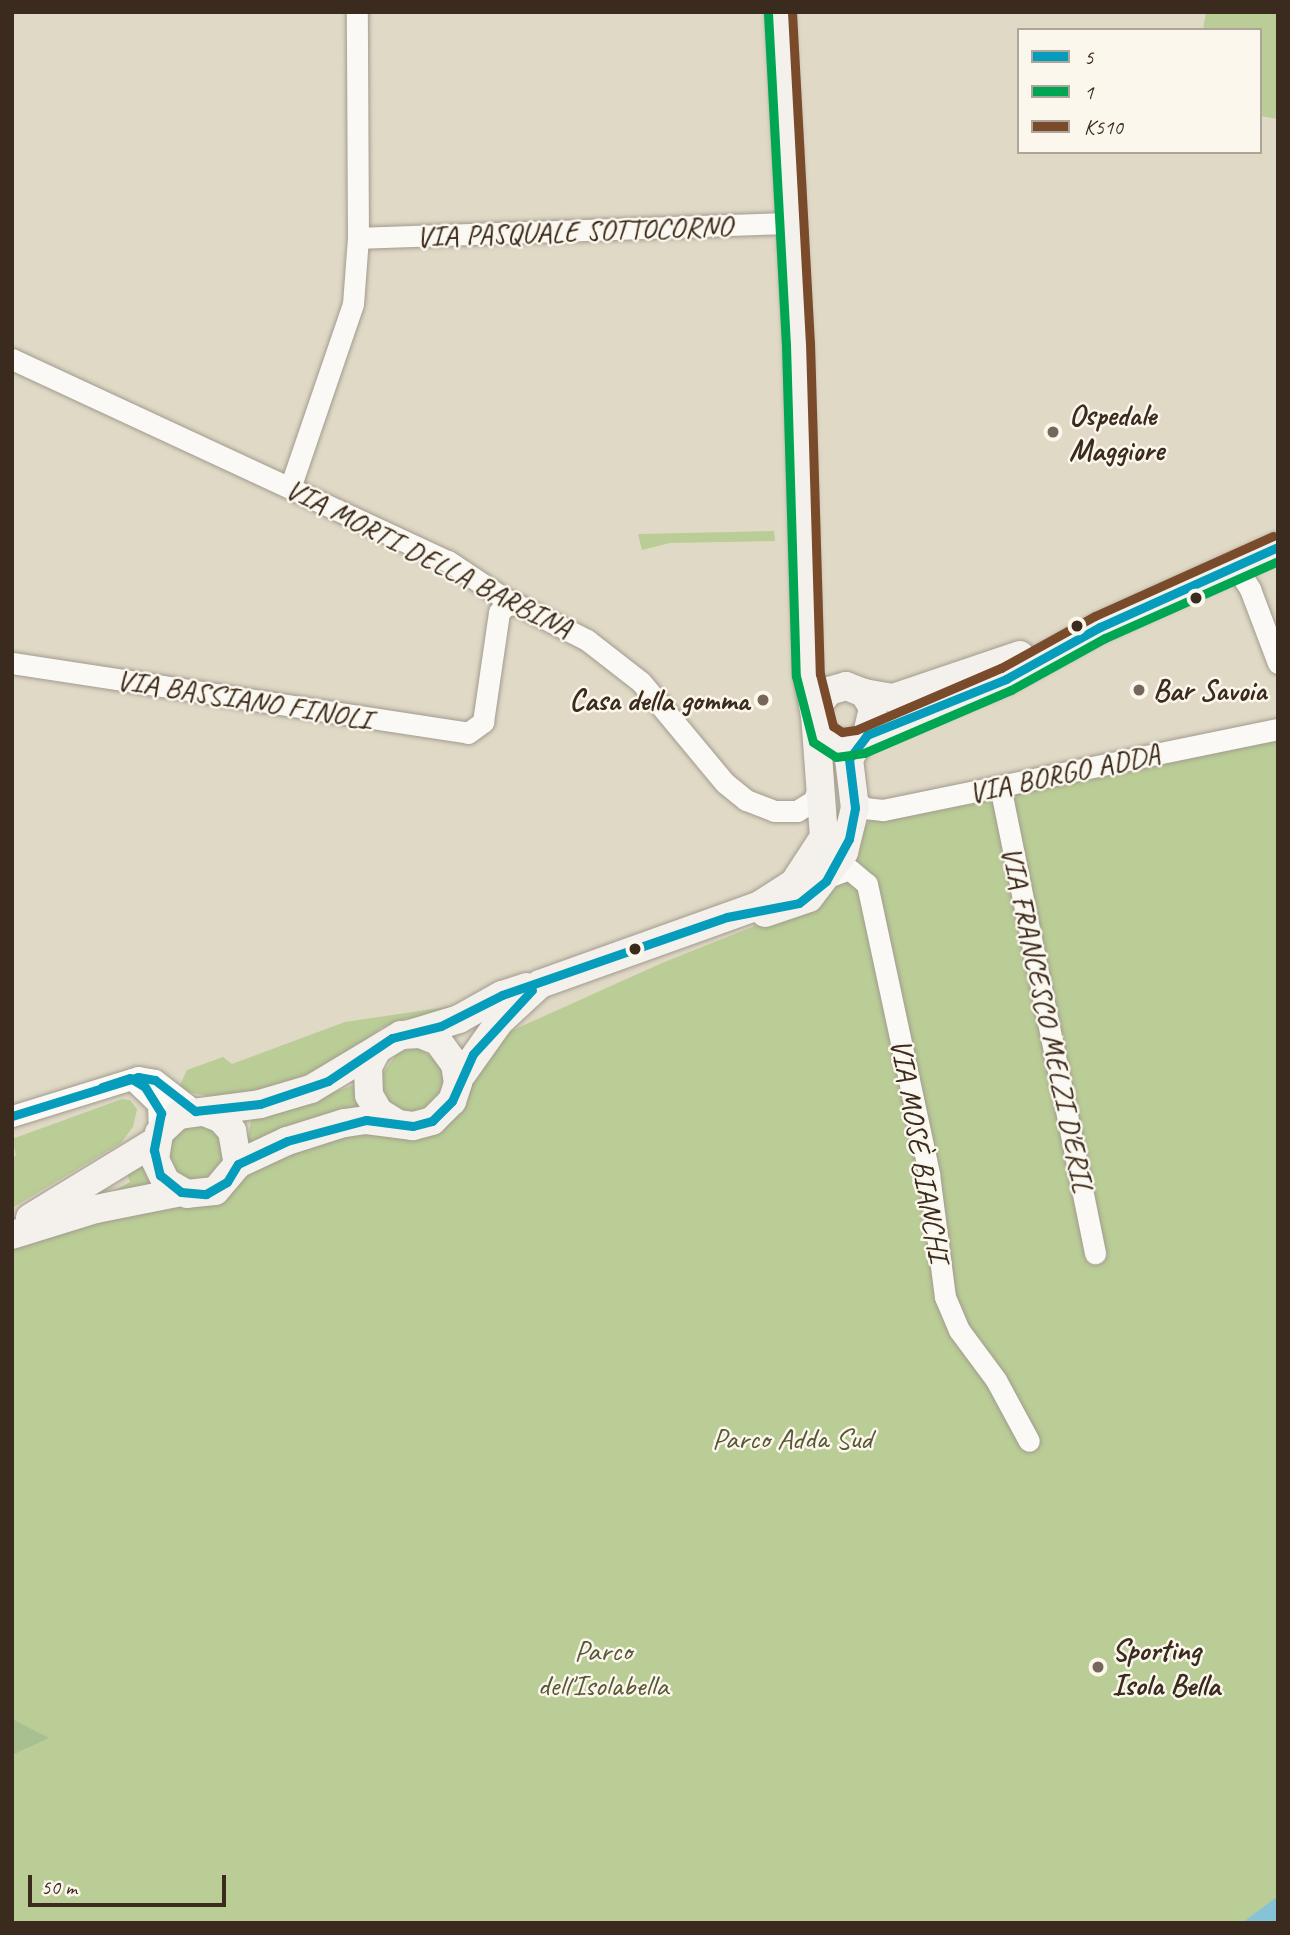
<!DOCTYPE html>
<meta charset="utf-8">
<style>
body{margin:0}
#map{position:relative;width:1290px;height:1935px;overflow:hidden;background:#e0d9c6;font-family:Caveat,sans-serif}
div>[style]{position:absolute}
.green>*{inset:0;background:#bacd96}
.forest>*{inset:0;background:#a8bf8f}
.water>*{inset:0;background:#86c3d7}
.roads{filter:drop-shadow(0 0 2px #a19b8e) drop-shadow(0 0 2px #a19b8e)}
.street>*{height:21px;margin:-10.5px;padding:0 10.5px;transform-origin:10.5px;border-radius:10.5px;background:#faf9f6}
.secondary>*{height:28px;margin:-14px;padding:0 14px;transform-origin:14px;border-radius:14px;background:#f4f1ec}
.bus-1>*{height:9px;margin:-4.5px;padding:0 4.5px;transform-origin:4.5px;border-radius:4.5px;background:#069cbc}
.bus-2>*{height:9px;margin:-4.5px;padding:0 4.5px;transform-origin:4.5px;border-radius:4.5px;background:#00a651}
.bus-3>*{height:9px;margin:-4.5px;padding:0 4.5px;transform-origin:4.5px;border-radius:4.5px;background:#7a4b2a}
.dots>*{width:19px;height:19px;translate:-50% -50%;box-sizing:border-box;border:4px solid #fbf7ec;border-radius:50%}
span{translate:-50% -50%;white-space:nowrap;text-align:center;line-height:1.15;-webkit-text-stroke:5px #fbf7ec;paint-order:stroke}
.street-label{font-size:30px;color:#3b2a1e}
.poi-label{font-size:30px;color:#3b2a1e;font-weight:700}
.left{translate:0 -50%;text-align:left}
.right{translate:-100% -50%;text-align:right}
.park-label{font-size:30px;color:#585836}
.frame{position:absolute;inset:0;border:14px solid #3b2a1e;pointer-events:none}
.legend{position:absolute;left:1017px;top:28px;width:245px;height:126px;box-sizing:border-box;background:#fbf7ec;border:2px solid #aea59a;margin:0;padding:9px 12px;list-style:none;font-size:21px;color:#3b2a1e}
.legend li{display:flex;align-items:center;gap:14px;height:35px}
.legend b{width:35px;border:2px solid #aea59a}
.scale{position:absolute;left:28px;top:1875px;width:198px;height:32px;box-sizing:border-box;border:4px solid #3b2a1e;border-top:0;padding-left:9px;font-size:21px;line-height:24px;white-space:nowrap;color:#3b2a1e;-webkit-text-stroke:5px #fbf7ec;paint-order:stroke}
</style>
<div id="map">
<div class="green">
<i style="clip-path:polygon(1206px 12px,1278px 12px,1278px 119px,1260px 116px,1260px 30px,1203px 30px)"></i>
<i style="clip-path:polygon(774px 531px,775px 541px,670px 543px,642px 550px,638px 534px)"></i>
<i style="clip-path:polygon(1278px 737px,1278px 1923px,12px 1923px,12px 1248px,130px 1182px,125px 1169px,167px 1144px,179px 1128px,209px 1125px,226px 1146px,248px 1138px,251px 1120px,381px 1076px,398px 1052px,418px 1048px,440px 1063px,662px 963px,777px 917px,816px 887px,871px 819px)"></i>
<i style="clip-path:polygon(453px 1006px,449px 1015px,405px 1019px,381px 1028px,342px 1062px,265px 1092px,217px 1098px,187px 1092px,180px 1085px,187px 1070px,223px 1057px,232px 1064px,345px 1022px)"></i>
<i style="clip-path:polygon(122px 1099px,130px 1100px,137px 1109px,133px 1127px,121px 1143px,12px 1208px,12px 1159px,16px 1155px,12px 1139px)"></i>
</div>
<div class="forest">
<i style="clip-path:polygon(12px 1719px,49px 1738px,12px 1755px)"></i>
</div>
<div class="water">
<i style="clip-path:polygon(1278px 1896px,1278px 1923px,1242px 1923px)"></i>
</div>
<div class="roads">
<div class="street">
<i style="left:358px;top:238px;width:433px;rotate:-2deg"></i>
<i style="left:12px;top:359px;width:481px;rotate:24.9deg"></i>
<i style="left:448px;top:561px;width:65px;rotate:33.7deg"></i>
<i style="left:502px;top:597px;width:95px;rotate:26.8deg"></i>
<i style="left:587px;top:640px;width:68px;rotate:37.9deg"></i>
<i style="left:641px;top:682px;width:131px;rotate:50.3deg"></i>
<i style="left:725px;top:783px;width:27px;rotate:39deg"></i>
<i style="left:746px;top:800px;width:30px;rotate:21deg"></i>
<i style="left:774px;top:811px;width:23px"></i>
<i style="left:797px;top:811px;width:19px;rotate:-32deg"></i>
<i style="left:813px;top:801px;width:20px;rotate:-66deg"></i>
<i style="left:291px;top:485px;width:191px;rotate:-71.1deg"></i>
<i style="left:353px;top:304px;width:66px;rotate:-85.7deg"></i>
<i style="left:358px;top:238px;width:226px;rotate:-90.3deg"></i>
<i style="left:1234px;top:564px;width:30px;rotate:57deg"></i>
<i style="left:1250px;top:589px;width:79px;rotate:69.3deg"></i>
<i style="left:12px;top:663px;width:461px;rotate:8.7deg"></i>
<i style="left:468px;top:733px;width:19px;rotate:-36deg"></i>
<i style="left:483px;top:722px;width:111px;rotate:-81.7deg"></i>
<i style="left:499px;top:612px;width:12px;rotate:-42deg"></i>
<i style="left:508px;top:604px;width:9px;rotate:6deg"></i>
<i style="left:1000px;top:786px;width:477px;rotate:78.5deg"></i>
<i style="left:854px;top:798px;width:14px;rotate:45deg"></i>
<i style="left:864px;top:808px;width:19px;rotate:6deg"></i>
<i style="left:883px;top:810px;width:403px;rotate:-11.6deg"></i>
<i style="left:828px;top:877px;width:22px;rotate:-21deg"></i>
<i style="left:849px;top:869px;width:23px;rotate:40deg"></i>
<i style="left:867px;top:884px;width:297px;rotate:77.9deg"></i>
<i style="left:929px;top:1174px;width:124px;rotate:82.6deg"></i>
<i style="left:945px;top:1297px;width:36px;rotate:67deg"></i>
<i style="left:959px;top:1330px;width:62px;rotate:53.5deg"></i>
<i style="left:996px;top:1380px;width:69px;rotate:61.6deg"></i>
<i style="left:132px;top:1079px;width:36px;rotate:44deg"></i>
<i style="left:158px;top:1104px;width:29px;rotate:88deg"></i>
<i style="left:12px;top:1116px;width:132px;rotate:-17.2deg"></i>
<i style="left:138px;top:1077px;width:17px;rotate:10deg"></i>
<i style="left:155px;top:1080px;width:51px;rotate:37.8deg"></i>
</div>
<div class="secondary">
<i style="left:780px;top:12px;width:332px;rotate:86.9deg"></i>
<i style="left:798px;top:344px;width:332px;rotate:88.3deg"></i>
<i style="left:808px;top:676px;width:40px;rotate:80deg"></i>
<i style="left:864px;top:693px;width:29px;rotate:10deg"></i>
<i style="left:893px;top:698px;width:134px;rotate:-18.7deg"></i>
<i style="left:867px;top:735px;width:150px;rotate:-21.9deg"></i>
<i style="left:1006px;top:679px;width:107px;rotate:-29deg"></i>
<i style="left:1100px;top:627px;width:195px;rotate:-24.2deg"></i>
<i style="left:765px;top:913px;width:46px;rotate:-18.8deg"></i>
<i style="left:809px;top:898px;width:58px;rotate:-52.7deg"></i>
<i style="left:844px;top:852px;width:45px;rotate:-76deg"></i>
<i style="left:855px;top:808px;width:49px;rotate:-97deg"></i>
<i style="left:849px;top:759px;width:20px;rotate:-60deg"></i>
<i style="left:410px;top:1034px;width:51px;rotate:-17deg"></i>
<i style="left:459px;top:1019px;width:49px;rotate:-29.2deg"></i>
<i style="left:502px;top:995px;width:26px;rotate:-18deg"></i>
<i style="left:377px;top:1050px;width:19px;rotate:118deg"></i>
<i style="left:368px;top:1067px;width:28px;rotate:88deg"></i>
<i style="left:369px;top:1095px;width:20px;rotate:60deg"></i>
<i style="left:379px;top:1112px;width:19px;rotate:32deg"></i>
<i style="left:458px;top:1080px;width:71px;rotate:-54.7deg"></i>
<i style="left:499px;top:1022px;width:56px;rotate:-42.8deg"></i>
<i style="left:540px;top:984px;width:232px;rotate:-19.7deg"></i>
<i style="left:758px;top:906px;width:43px;rotate:-32.6deg"></i>
<i style="left:794px;top:883px;width:55px;rotate:-56.9deg"></i>
<i style="left:824px;top:837px;width:122px;rotate:-94.2deg"></i>
<i style="left:815px;top:715px;width:9px;rotate:-77deg"></i>
<i style="left:817px;top:706px;width:19px;rotate:-51deg"></i>
<i style="left:829px;top:691px;width:18px;rotate:-16deg"></i>
<i style="left:846px;top:686px;width:19px;rotate:21deg"></i>
<i style="left:864px;top:693px;width:17px;rotate:59deg"></i>
<i style="left:873px;top:708px;width:28px;rotate:103deg"></i>
<i style="left:867px;top:735px;width:21px;rotate:151deg"></i>
<i style="left:849px;top:745px;width:19px;rotate:-168deg"></i>
<i style="left:830px;top:741px;width:21px;rotate:-129deg"></i>
<i style="left:204px;top:1112px;width:17px;rotate:21deg"></i>
<i style="left:220px;top:1118px;width:18px;rotate:47deg"></i>
<i style="left:232px;top:1131px;width:34px;rotate:80deg"></i>
<i style="left:238px;top:1164px;width:35px;rotate:130deg"></i>
<i style="left:215px;top:1191px;width:28px;rotate:174deg"></i>
<i style="left:187px;top:1194px;width:24px;rotate:-150deg"></i>
<i style="left:166px;top:1182px;width:25px;rotate:-116deg"></i>
<i style="left:155px;top:1159px;width:26px;rotate:-81deg"></i>
<i style="left:159px;top:1133px;width:26px;rotate:-43deg"></i>
<i style="left:178px;top:1115px;width:83px;rotate:-7.6deg"></i>
<i style="left:260px;top:1104px;width:53px;rotate:-16.4deg"></i>
<i style="left:311px;top:1089px;width:105px;rotate:-31deg"></i>
<i style="left:401px;top:1035px;width:19px;rotate:-3deg"></i>
<i style="left:420px;top:1034px;width:19px;rotate:21deg"></i>
<i style="left:438px;top:1041px;width:29px;rotate:54deg"></i>
<i style="left:455px;top:1064px;width:19px;rotate:81deg"></i>
<i style="left:458px;top:1083px;width:19px;rotate:108deg"></i>
<i style="left:452px;top:1101px;width:28px;rotate:135deg"></i>
<i style="left:432px;top:1121px;width:20px;rotate:165deg"></i>
<i style="left:413px;top:1126px;width:47px;rotate:-172.7deg"></i>
<i style="left:366px;top:1120px;width:22px;rotate:172deg"></i>
<i style="left:344px;top:1123px;width:60px;rotate:162.5deg"></i>
<i style="left:287px;top:1141px;width:54px;rotate:154.9deg"></i>
<i style="left:30px;top:1218px;width:148px;rotate:-31.4deg"></i>
<i style="left:12px;top:1235px;width:88px;rotate:-17.2deg"></i>
<i style="left:96px;top:1209px;width:87px;rotate:-11.3deg"></i>
</div>
</div>
<div class="bus-1">
<i style="left:102px;top:1087px;width:29px;rotate:-18deg"></i>
<i style="left:130px;top:1078px;width:17px;rotate:31deg"></i>
<i style="left:145px;top:1087px;width:31px;rotate:58deg"></i>
<i style="left:161px;top:1113px;width:38px;rotate:101deg"></i>
<i style="left:154px;top:1150px;width:26px;rotate:77deg"></i>
<i style="left:160px;top:1175px;width:27px;rotate:39deg"></i>
<i style="left:181px;top:1192px;width:25px;rotate:5deg"></i>
<i style="left:206px;top:1194px;width:24px;rotate:-30deg"></i>
<i style="left:227px;top:1182px;width:21px;rotate:-59deg"></i>
<i style="left:238px;top:1164px;width:54px;rotate:-25.1deg"></i>
<i style="left:287px;top:1141px;width:82px;rotate:-14.9deg"></i>
<i style="left:366px;top:1120px;width:47px;rotate:7.3deg"></i>
<i style="left:413px;top:1126px;width:20px;rotate:-15deg"></i>
<i style="left:432px;top:1121px;width:28px;rotate:-45deg"></i>
<i style="left:452px;top:1101px;width:51px;rotate:-65.9deg"></i>
<i style="left:473px;top:1054px;width:87px;rotate:-47.3deg"></i>
<i style="left:12px;top:1116px;width:132px;rotate:-17.2deg"></i>
<i style="left:138px;top:1077px;width:17px;rotate:10deg"></i>
<i style="left:155px;top:1080px;width:51px;rotate:37.8deg"></i>
<i style="left:195px;top:1111px;width:65px;rotate:-6.1deg"></i>
<i style="left:260px;top:1104px;width:72px;rotate:-18.7deg"></i>
<i style="left:328px;top:1081px;width:77px;rotate:-33.9deg"></i>
<i style="left:392px;top:1038px;width:50px;rotate:-13.8deg"></i>
<i style="left:441px;top:1026px;width:68px;rotate:-26.9deg"></i>
<i style="left:502px;top:995px;width:238px;rotate:-19.1deg"></i>
<i style="left:727px;top:917px;width:73px;rotate:-11deg"></i>
<i style="left:799px;top:903px;width:35px;rotate:-39deg"></i>
<i style="left:826px;top:881px;width:48px;rotate:-61.3deg"></i>
<i style="left:849px;top:839px;width:32px;rotate:-79deg"></i>
<i style="left:855px;top:808px;width:49px;rotate:-97deg"></i>
<i style="left:849px;top:759px;width:30px;rotate:-53deg"></i>
<i style="left:867px;top:735px;width:150px;rotate:-21.9deg"></i>
<i style="left:1006px;top:679px;width:107px;rotate:-29deg"></i>
<i style="left:1100px;top:627px;width:195px;rotate:-24.2deg"></i>
</div>
<div class="bus-2">
<i style="left:768px;top:13px;width:332px;rotate:86.9deg"></i>
<i style="left:786px;top:345px;width:331px;rotate:88.3deg"></i>
<i style="left:796px;top:676px;width:68px;rotate:75.6deg"></i>
<i style="left:813px;top:742px;width:27px;rotate:33deg"></i>
<i style="left:836px;top:757px;width:28px;rotate:-8deg"></i>
<i style="left:864px;top:753px;width:160px;rotate:-23.2deg"></i>
<i style="left:1011px;top:690px;width:107px;rotate:-29deg"></i>
<i style="left:1105px;top:638px;width:189px;rotate:-24deg"></i>
</div>
<div class="bus-3">
<i style="left:792px;top:12px;width:331px;rotate:86.9deg"></i>
<i style="left:810px;top:343px;width:331px;rotate:88.3deg"></i>
<i style="left:820px;top:674px;width:54px;rotate:76deg"></i>
<i style="left:833px;top:726px;width:11px;rotate:34deg"></i>
<i style="left:842px;top:732px;width:14px;rotate:-8deg"></i>
<i style="left:856px;top:730px;width:158px;rotate:-23.2deg"></i>
<i style="left:1001px;top:668px;width:107px;rotate:-29deg"></i>
<i style="left:1095px;top:616px;width:195px;rotate:-24.2deg"></i>
</div>
<div class="dots">
<i style="left:1053px;top:432px;background:#756759"></i>
<i style="left:1196px;top:598px;background:#3b2a1e"></i>
<i style="left:1077px;top:626px;background:#3b2a1e"></i>
<i style="left:1139px;top:690px;background:#756759"></i>
<i style="left:763px;top:700px;background:#756759"></i>
<i style="left:635px;top:949px;background:#3b2a1e"></i>
<i style="left:1098px;top:1667px;background:#756759"></i>
</div>
<div class="street-label">
<span style="left:574px;top:231px;rotate:-2deg">VIA PASQUALE SOTTOCORNO</span>
<span style="left:429px;top:558px;rotate:27deg">VIA MORTI DELLA BARBINA</span>
<span style="left:244px;top:699px;rotate:9deg">VIA BASSIANO FINOLI</span>
<span style="left:1064px;top:773px;rotate:-12deg">VIA BORGO ADDA</span>
<span style="left:1048px;top:1019px;rotate:78deg">VIA FRANCESCO MELZI D'ERIL</span>
<span style="left:920px;top:1150px;rotate:80deg">VIA MOSÈ BIANCHI</span>
</div>
<div class="poi-label">
<span class="left" style="left:1069px;top:432px">Ospedale<br>Maggiore</span>
<span class="left" style="left:1153px;top:690px">Bar Savoia</span>
<span class="right" style="left:749px;top:700px">Casa della gomma</span>
<span class="left" style="left:1112px;top:1667px">Sporting<br>Isola Bella</span>
</div>
<div class="park-label">
<span style="left:792px;top:1438px">Parco Adda Sud</span>
<span style="left:603px;top:1667px">Parco<br>dell'Isolabella</span>
</div>
<div class="frame"></div>
<ul class="legend">
<li><b style="height:9px;background:#069cbc"></b>5</li>
<li><b style="height:9px;background:#00a651"></b>1</li>
<li><b style="height:9px;background:#7a4b2a"></b>K510</li>
</ul>
<div class="scale">50 m</div>
</div>
